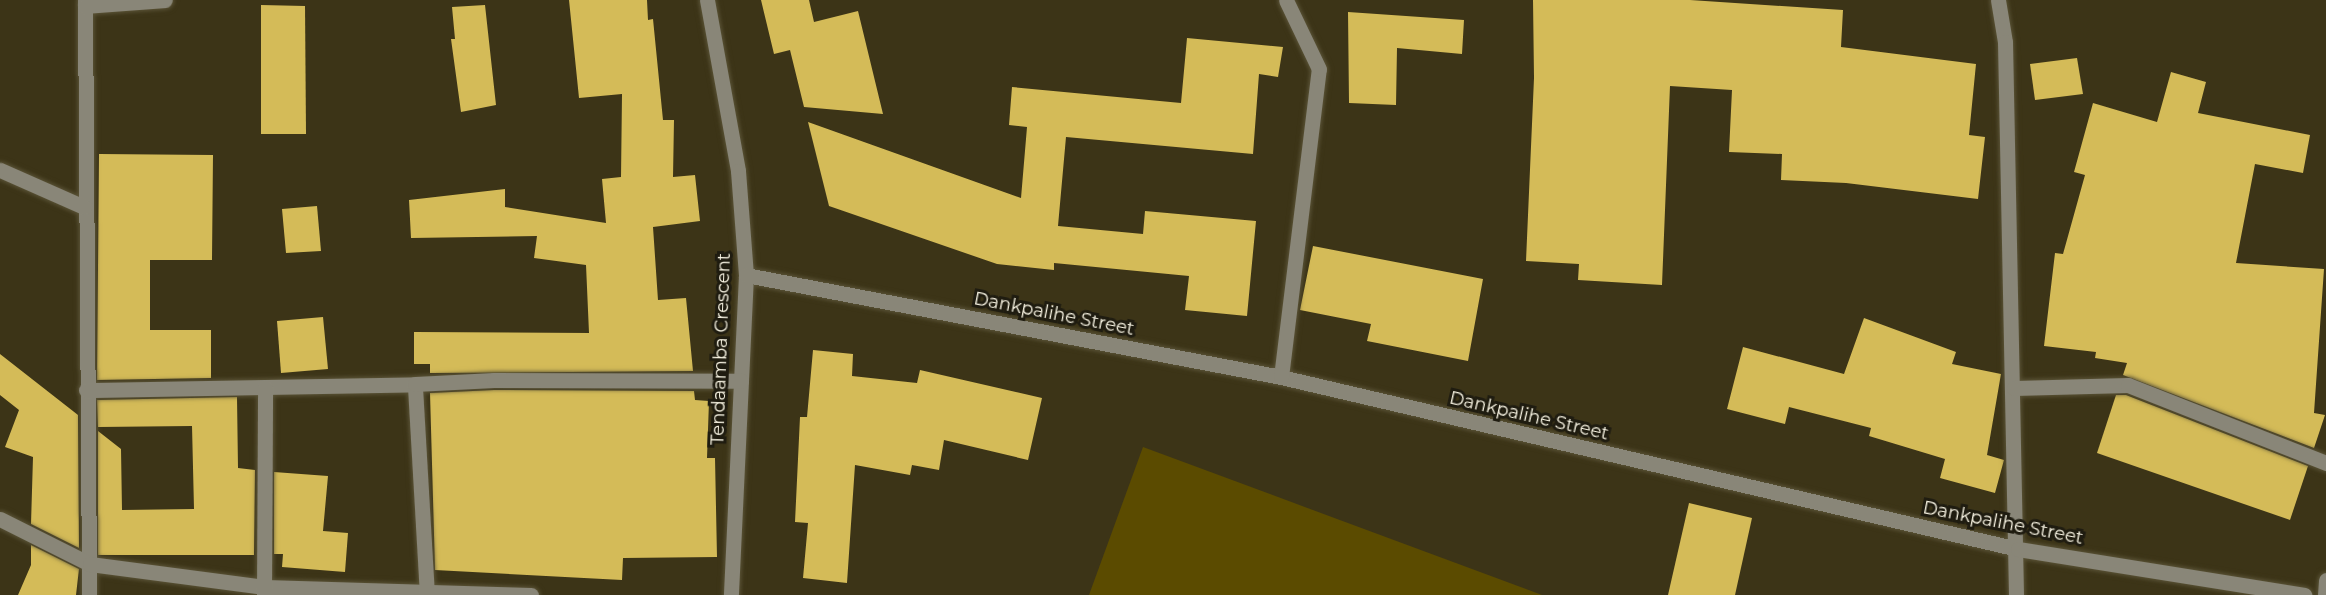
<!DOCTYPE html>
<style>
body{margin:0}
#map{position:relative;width:2326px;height:595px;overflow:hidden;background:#3c3417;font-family:Montserrat,sans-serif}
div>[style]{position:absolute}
.green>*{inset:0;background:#5b4b00}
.building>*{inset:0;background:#d4bb58}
.roads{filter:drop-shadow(0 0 2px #5a5337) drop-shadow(0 0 2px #5a5337)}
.minor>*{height:15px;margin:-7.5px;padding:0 7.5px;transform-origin:7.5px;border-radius:7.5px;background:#898678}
span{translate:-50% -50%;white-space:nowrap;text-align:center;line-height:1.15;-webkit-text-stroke:6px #1f1c10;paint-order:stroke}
.street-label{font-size:18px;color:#f7f3e2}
</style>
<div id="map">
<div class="green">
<i style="clip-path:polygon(1143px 447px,1542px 595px,1089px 595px)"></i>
</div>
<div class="building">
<i style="clip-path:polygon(569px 0,647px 0,648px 20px,653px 19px,663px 120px,674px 120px,673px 177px,695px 175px,700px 221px,653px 227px,658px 300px,686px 298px,693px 371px,430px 373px,430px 364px,414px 364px,414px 332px,589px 333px,586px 265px,534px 258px,537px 236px,411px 238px,409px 200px,505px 189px,505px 207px,606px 223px,602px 179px,621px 177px,622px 94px,579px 98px)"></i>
<i style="clip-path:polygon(761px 0,809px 0,814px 22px,858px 11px,883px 114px,804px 107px,790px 50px,774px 54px)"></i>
<i style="clip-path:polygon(1533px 0,1690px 0,1843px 10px,1841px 47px,1976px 64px,1969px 135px,1985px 137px,1978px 199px,1846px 183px,1781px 180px,1782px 154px,1729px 152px,1732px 90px,1670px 86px,1662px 285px,1578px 280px,1579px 264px,1526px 261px,1534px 78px)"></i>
<i style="clip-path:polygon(261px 5px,305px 6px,306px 134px,261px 134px)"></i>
<i style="clip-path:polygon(485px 5px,496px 105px,461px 112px,451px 39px,455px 39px,452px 7px)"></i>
<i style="clip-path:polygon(1348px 12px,1464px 20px,1462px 54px,1397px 48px,1396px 105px,1349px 103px)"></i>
<i style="clip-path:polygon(1187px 38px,1283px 47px,1278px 77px,1259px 74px,1253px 154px,1066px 137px,1058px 226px,1143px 234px,1145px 211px,1256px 221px,1247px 316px,1185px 310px,1189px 276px,1054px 263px,1054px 270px,997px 264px,829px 206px,808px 122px,1021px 198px,1027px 127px,1009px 125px,1012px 87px,1181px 103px)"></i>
<i style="clip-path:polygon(2077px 58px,2083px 94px,2035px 100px,2030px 64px)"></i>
<i style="clip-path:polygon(2171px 72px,2206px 82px,2198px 113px,2310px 135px,2303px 173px,2255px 164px,2236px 263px,2324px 269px,2314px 413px,2325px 415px,2314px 448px,2123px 375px,2127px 363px,2095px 358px,2096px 352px,2044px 346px,2055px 253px,2063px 254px,2085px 175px,2074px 172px,2093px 103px,2157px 122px)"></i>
<i style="clip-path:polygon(99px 154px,213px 155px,212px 260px,150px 260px,150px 330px,211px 330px,211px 378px,97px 380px)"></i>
<i style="clip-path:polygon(317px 206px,321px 251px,286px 253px,282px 209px)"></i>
<i style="clip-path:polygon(1313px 246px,1483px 279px,1468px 361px,1367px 341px,1371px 324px,1300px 310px)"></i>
<i style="clip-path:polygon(323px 317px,328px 369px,281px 373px,277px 321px)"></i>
<i style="clip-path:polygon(1864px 318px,1956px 352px,1952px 364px,2001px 374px,1987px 455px,2004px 460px,1995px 493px,1940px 478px,1945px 459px,1869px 436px,1871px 428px,1789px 407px,1785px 424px,1727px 409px,1743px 347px,1844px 374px)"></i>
<i style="clip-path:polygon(813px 350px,853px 354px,852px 376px,917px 383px,920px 370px,1042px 398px,1028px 460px,944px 440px,939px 470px,912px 465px,910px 475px,855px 465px,847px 583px,803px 578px,808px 523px,795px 522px,800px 417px,807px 417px)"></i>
<i style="clip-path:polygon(0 354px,78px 415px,79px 548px,31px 524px,33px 457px,5px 447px,19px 410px,0 395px)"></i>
<i style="clip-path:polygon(494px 390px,694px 391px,695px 400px,709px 401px,707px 458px,715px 458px,717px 557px,623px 558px,622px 580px,435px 570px,430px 393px)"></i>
<i style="clip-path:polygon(2116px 395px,2126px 395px,2308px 466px,2290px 520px,2097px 453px)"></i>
<i style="clip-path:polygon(237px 397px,238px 468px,255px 470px,254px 555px,98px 555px,98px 431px,121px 449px,122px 510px,194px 509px,192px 426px,98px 427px,97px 400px)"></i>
<i style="clip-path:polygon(274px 472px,328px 476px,323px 531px,348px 533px,345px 572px,282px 567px,283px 554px,274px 554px)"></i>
<i style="clip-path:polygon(1689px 503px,1752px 518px,1735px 595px,1668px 595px)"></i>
<i style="clip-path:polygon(31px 545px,79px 569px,76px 595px,18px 595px,31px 565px)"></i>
</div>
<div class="roads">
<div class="minor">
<i style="left:85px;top:0;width:595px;rotate:89.61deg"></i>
<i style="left:707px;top:0;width:174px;rotate:79.7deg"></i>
<i style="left:738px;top:171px;width:104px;rotate:85.6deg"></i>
<i style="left:746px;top:275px;width:320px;rotate:92.7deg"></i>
<i style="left:1998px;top:0;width:43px;rotate:80.5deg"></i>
<i style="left:2005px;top:42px;width:553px;rotate:88.86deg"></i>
<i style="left:85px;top:6px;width:80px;rotate:-4.3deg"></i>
<i style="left:0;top:170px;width:92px;rotate:23.8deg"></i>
<i style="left:746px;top:275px;width:545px;rotate:10.79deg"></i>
<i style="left:1281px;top:377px;width:757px;rotate:13.14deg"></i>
<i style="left:2018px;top:549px;width:290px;rotate:9.1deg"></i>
<i style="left:1281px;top:377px;width:310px;rotate:-83deg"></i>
<i style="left:1319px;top:69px;width:76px;rotate:-115.6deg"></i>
<i style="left:2014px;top:388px;width:114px;rotate:-1.5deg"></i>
<i style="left:2128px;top:385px;width:213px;rotate:21.5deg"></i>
<i style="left:86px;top:390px;width:329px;rotate:-1deg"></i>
<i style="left:0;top:519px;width:101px;rotate:26.6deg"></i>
<i style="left:90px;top:564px;width:176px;rotate:7.5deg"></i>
<i style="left:264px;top:587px;width:267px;rotate:1.7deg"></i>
<i style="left:264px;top:595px;width:208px;rotate:-89.7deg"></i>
<i style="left:427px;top:595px;width:211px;rotate:-93.3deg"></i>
<i style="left:415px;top:384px;width:79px;rotate:-2.9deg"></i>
<i style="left:494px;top:380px;width:247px;rotate:0.2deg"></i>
<i style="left:2325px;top:595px;width:15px;rotate:-86deg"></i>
</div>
</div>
<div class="street-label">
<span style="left:1054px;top:314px;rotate:11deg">Dankpalihe Street</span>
<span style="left:721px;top:349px;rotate:-88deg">Tendaamba Crescent</span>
<span style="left:1529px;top:416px;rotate:13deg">Dankpalihe Street</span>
<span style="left:2003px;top:523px;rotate:11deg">Dankpalihe Street</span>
</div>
</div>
